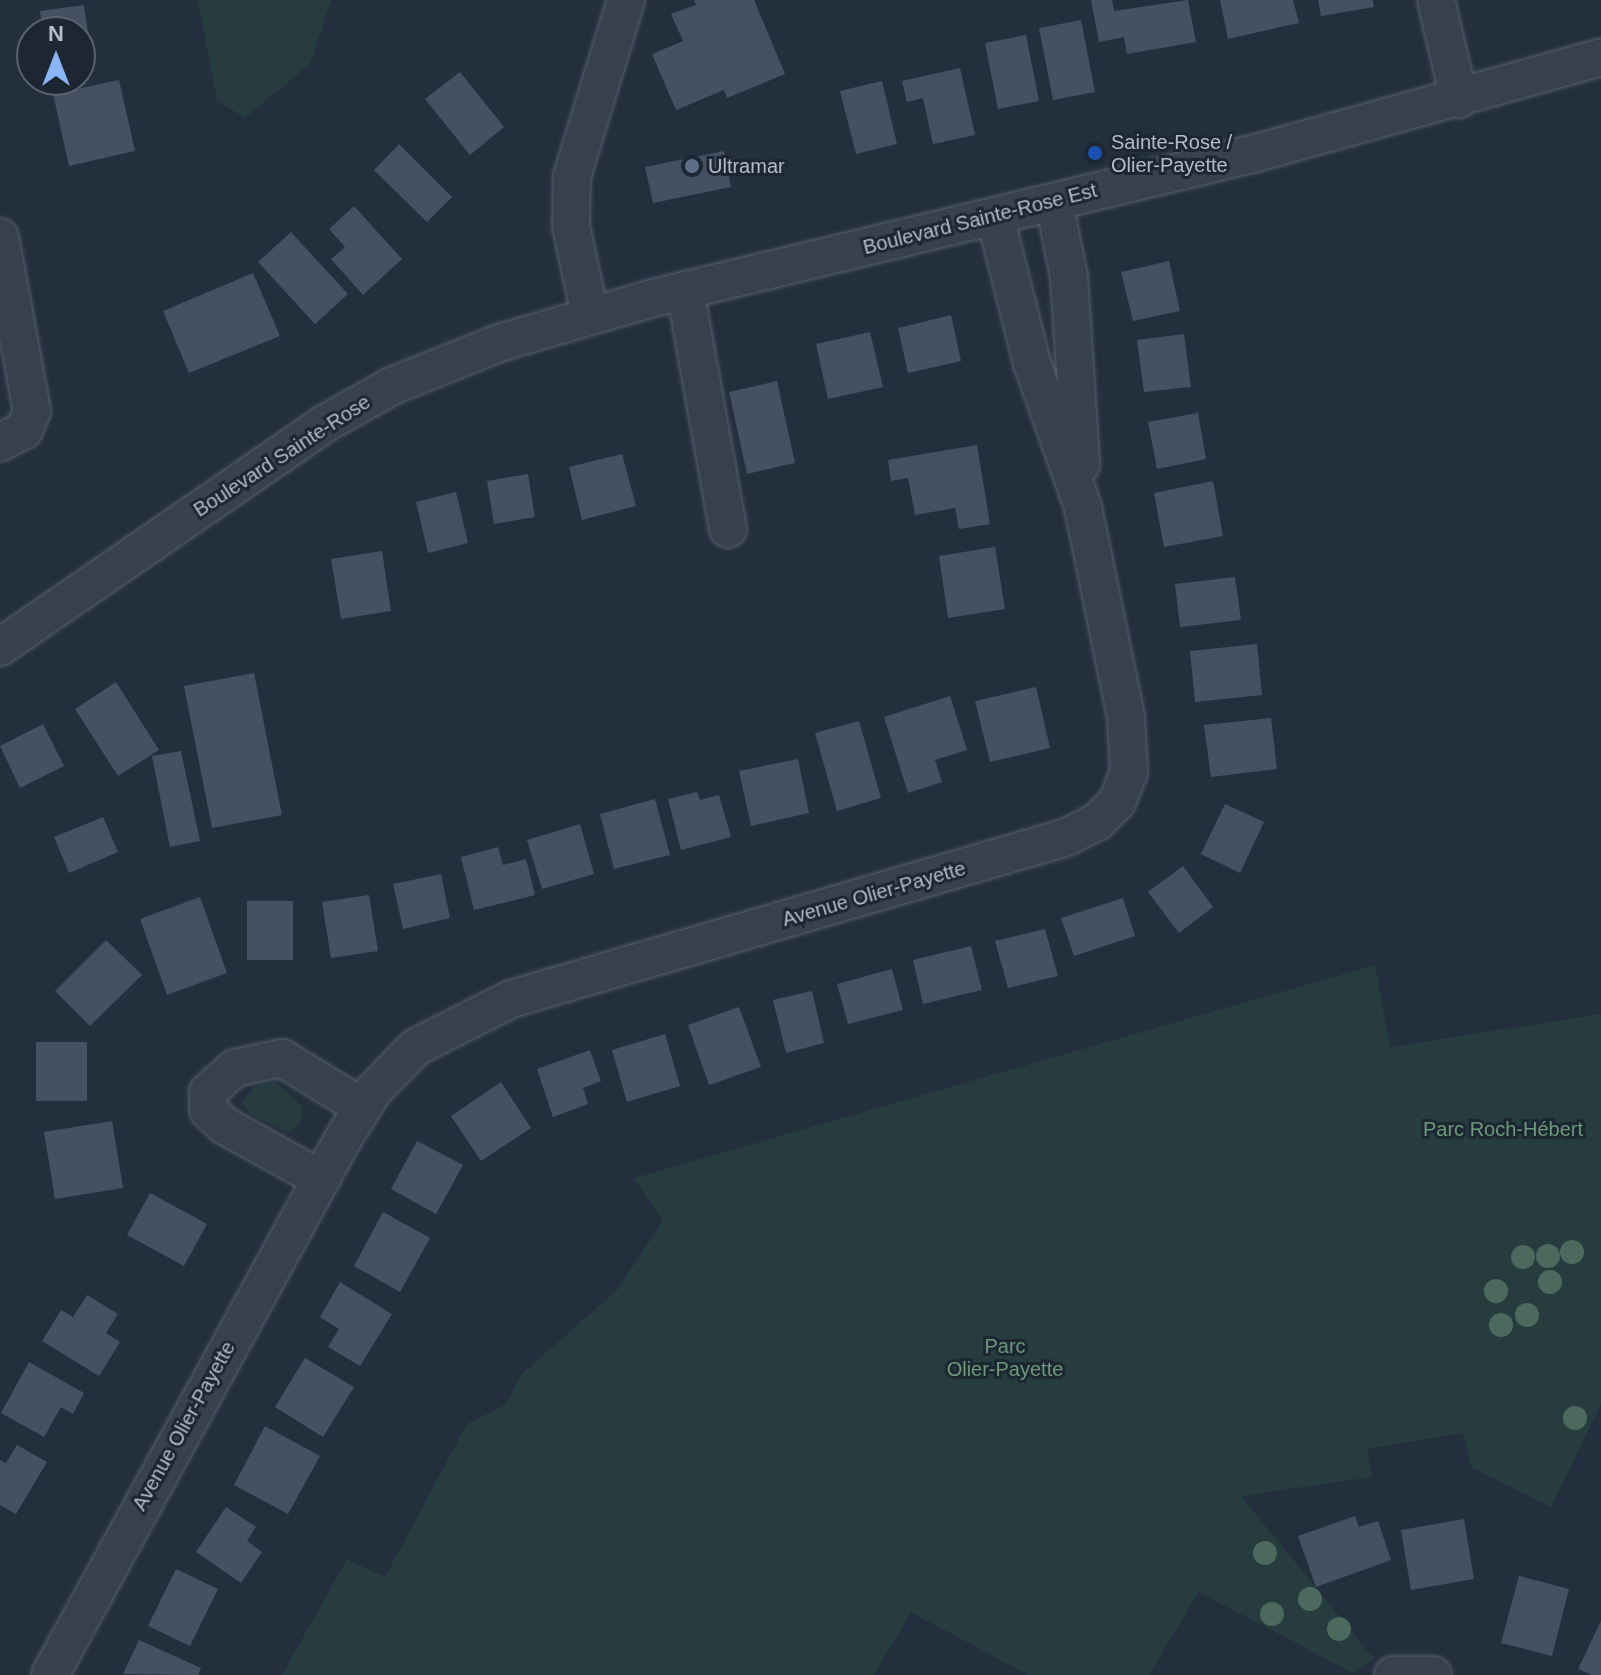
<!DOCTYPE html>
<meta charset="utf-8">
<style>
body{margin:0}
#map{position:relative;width:1601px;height:1675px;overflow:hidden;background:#242f3e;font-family:Helvetica,sans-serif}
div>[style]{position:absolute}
.green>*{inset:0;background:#263c3f}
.building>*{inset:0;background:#455162}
.roads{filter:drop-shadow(0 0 2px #565f6c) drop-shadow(0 0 2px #565f6c)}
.minor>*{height:36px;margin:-18px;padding:0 18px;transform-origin:18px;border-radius:18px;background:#38414e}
.trees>*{width:24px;height:24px;margin:-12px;border-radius:50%;background:#4b6a5d}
.dots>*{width:22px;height:22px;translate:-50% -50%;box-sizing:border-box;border:4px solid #1d2633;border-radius:50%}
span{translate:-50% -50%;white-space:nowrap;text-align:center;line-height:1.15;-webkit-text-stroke:6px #1d2633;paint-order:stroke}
.poi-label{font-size:20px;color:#b4bcc9}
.left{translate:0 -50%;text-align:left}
.street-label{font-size:20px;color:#b4bcc9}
.park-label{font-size:20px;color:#6b9a76}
.north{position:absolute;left:16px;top:16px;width:80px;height:80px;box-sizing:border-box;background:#1d2633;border:2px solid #59626f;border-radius:50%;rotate:0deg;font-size:22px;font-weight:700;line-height:32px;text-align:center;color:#b4bcc9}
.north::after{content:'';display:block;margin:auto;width:28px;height:36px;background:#8ab4f8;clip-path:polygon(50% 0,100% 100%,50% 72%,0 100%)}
</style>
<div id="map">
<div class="green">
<i style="clip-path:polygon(198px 0,331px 0,310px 64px,245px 118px,217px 100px)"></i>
<i style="clip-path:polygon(1375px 965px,1390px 1047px,1601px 1014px,1601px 1404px,1551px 1507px,1471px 1467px,1463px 1433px,1367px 1449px,1372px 1477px,1241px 1496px,1374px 1659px,1353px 1673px,1199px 1592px,1149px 1675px,1028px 1675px,911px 1612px,874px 1675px,282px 1675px,347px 1559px,385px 1577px,467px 1424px,505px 1405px,522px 1374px,617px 1290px,663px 1221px,634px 1178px)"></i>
<i style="clip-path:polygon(275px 1082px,303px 1107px,302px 1121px,290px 1133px,250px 1115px,242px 1102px,255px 1086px)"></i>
</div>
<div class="building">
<i style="clip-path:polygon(694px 0,754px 0,785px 74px,727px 98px,724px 90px,676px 110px,652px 54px,683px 41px,671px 14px,696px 5px)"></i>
<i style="clip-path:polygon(1091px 0,1112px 0,1114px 11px,1188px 0,1196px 42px,1127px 54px,1124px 37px,1099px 42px)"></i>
<i style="clip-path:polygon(1220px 0,1293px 0,1299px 23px,1228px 39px)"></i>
<i style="clip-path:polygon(1318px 0,1373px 0,1374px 7px,1321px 16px)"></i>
<i style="clip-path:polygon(84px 5px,93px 66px,80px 68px,80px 32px,43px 32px,40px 11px)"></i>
<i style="clip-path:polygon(1081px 20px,1095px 92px,1053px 100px,1039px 28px)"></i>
<i style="clip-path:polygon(1026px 35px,1039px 101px,998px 109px,985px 43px)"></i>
<i style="clip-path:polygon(960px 68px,975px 135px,933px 144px,923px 98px,907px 102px,902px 81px)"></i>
<i style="clip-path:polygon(460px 72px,504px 127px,470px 155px,425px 99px)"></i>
<i style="clip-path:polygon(119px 80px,135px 151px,69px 166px,53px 94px)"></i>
<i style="clip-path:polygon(882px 81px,897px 144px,856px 154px,840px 91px)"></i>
<i style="clip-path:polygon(399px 144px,452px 197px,427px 222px,374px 170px)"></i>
<i style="clip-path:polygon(724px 151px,731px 187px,653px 203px,645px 167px)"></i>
<i style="clip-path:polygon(354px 206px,402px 259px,363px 295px,331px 259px,345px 247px,329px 229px)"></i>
<i style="clip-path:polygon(291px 232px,348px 294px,315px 324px,258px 262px)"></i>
<i style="clip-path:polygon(1169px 261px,1180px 311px,1133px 321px,1121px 272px)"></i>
<i style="clip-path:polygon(253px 273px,280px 336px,189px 373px,163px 311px)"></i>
<i style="clip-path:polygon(951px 315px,961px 361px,908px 373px,898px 328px)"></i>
<i style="clip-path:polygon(870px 332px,883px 387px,828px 399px,816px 344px)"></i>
<i style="clip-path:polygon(1184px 334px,1191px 387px,1144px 392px,1137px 340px)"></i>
<i style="clip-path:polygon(777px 381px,795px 463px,747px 474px,729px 392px)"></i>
<i style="clip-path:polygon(1198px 413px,1206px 459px,1157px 469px,1148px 422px)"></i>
<i style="clip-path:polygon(977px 445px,990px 524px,959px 529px,955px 508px,915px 515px,908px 478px,891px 481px,888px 460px)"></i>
<i style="clip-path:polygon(622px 454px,636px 506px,582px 520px,569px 467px)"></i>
<i style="clip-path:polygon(528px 474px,535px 517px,494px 524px,487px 481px)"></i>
<i style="clip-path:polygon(1213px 481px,1223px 536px,1164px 547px,1154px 493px)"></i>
<i style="clip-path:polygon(456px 492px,468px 543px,428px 553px,416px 502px)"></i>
<i style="clip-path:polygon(995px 547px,1005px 609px,948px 618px,939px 556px)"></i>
<i style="clip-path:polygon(382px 551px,391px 611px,341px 619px,331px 559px)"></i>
<i style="clip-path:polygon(1235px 577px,1241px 620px,1180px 627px,1175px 584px)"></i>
<i style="clip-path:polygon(1257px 644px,1262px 695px,1195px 702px,1190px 651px)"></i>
<i style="clip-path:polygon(254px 673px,282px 815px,212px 828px,184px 686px)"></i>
<i style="clip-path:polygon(116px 682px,159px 750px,118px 776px,75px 709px)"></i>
<i style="clip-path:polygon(1036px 687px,1050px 748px,990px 762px,975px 701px)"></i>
<i style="clip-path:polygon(950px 696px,967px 750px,935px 760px,942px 782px,908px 793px,884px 717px)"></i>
<i style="clip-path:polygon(1271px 718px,1277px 769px,1211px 777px,1204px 725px)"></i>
<i style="clip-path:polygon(859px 721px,881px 798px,837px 811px,815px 733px)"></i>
<i style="clip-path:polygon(43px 724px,64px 766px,20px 788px,0 746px)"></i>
<i style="clip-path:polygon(181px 751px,200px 841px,170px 847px,152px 756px)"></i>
<i style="clip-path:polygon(798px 759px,809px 813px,751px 826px,739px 771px)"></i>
<i style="clip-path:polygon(697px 792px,700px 800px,719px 795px,731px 837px,681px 850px,668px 799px)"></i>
<i style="clip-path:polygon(655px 799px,670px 855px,614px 869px,600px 814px)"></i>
<i style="clip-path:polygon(1225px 804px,1264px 822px,1240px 873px,1201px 854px)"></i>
<i style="clip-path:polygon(103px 817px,118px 852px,69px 873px,54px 837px)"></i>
<i style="clip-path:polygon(580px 824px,594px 874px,542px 889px,527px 840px)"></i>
<i style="clip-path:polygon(498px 847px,503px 865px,526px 859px,535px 895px,474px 910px,461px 857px)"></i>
<i style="clip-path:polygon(1183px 866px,1213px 907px,1179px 933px,1148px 892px)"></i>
<i style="clip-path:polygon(441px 874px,450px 918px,403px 929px,393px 884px)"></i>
<i style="clip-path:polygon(369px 895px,378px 951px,331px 958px,322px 902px)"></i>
<i style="clip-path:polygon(200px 897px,227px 973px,167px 995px,140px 919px)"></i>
<i style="clip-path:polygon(1123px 898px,1135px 936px,1074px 956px,1061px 918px)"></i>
<i style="clip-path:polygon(247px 901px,293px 901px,293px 960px,247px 960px)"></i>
<i style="clip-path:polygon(1045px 929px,1058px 976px,1008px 988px,995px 941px)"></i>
<i style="clip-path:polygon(106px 940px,142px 975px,90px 1026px,55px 991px)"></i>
<i style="clip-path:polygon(971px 946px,982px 990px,923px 1004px,913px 960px)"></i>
<i style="clip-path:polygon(892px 969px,903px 1010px,848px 1024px,837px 984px)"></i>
<i style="clip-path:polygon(812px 991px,824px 1043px,786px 1053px,773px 1000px)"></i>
<i style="clip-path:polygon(739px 1007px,761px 1067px,709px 1085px,688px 1025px)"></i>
<i style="clip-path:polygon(665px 1034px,680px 1086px,627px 1102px,612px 1050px)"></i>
<i style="clip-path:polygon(36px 1042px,87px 1042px,87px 1101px,36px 1101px)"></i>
<i style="clip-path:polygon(590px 1050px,601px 1081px,583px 1088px,588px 1104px,553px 1117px,537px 1069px)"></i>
<i style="clip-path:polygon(501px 1082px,531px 1128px,481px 1161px,451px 1116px)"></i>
<i style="clip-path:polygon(112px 1121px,123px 1188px,55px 1199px,44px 1132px)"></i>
<i style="clip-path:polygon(417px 1141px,463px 1165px,436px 1214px,391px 1189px)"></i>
<i style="clip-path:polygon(150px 1193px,207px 1224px,184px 1266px,127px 1235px)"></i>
<i style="clip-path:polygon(383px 1212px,430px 1238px,400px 1292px,354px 1266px)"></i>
<i style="clip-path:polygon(340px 1282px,392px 1314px,360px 1366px,328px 1347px,339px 1329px,320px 1317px)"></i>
<i style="clip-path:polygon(87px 1295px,118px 1314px,106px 1333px,120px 1342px,99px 1376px,42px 1341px,61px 1310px,73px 1317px)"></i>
<i style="clip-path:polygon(305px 1358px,354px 1387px,323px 1437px,275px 1407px)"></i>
<i style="clip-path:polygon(29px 1362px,84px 1393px,73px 1414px,61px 1407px,44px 1437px,1px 1413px)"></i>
<i style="clip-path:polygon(265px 1426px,320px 1456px,288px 1514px,234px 1485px)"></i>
<i style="clip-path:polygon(17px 1445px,47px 1462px,16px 1514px,0 1505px,0 1460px,6px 1463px)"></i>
<i style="clip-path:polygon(226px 1507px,256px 1527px,247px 1541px,262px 1552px,241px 1583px,196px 1552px)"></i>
<i style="clip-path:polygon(1355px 1516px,1359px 1527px,1378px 1521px,1391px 1560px,1316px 1587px,1298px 1536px)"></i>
<i style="clip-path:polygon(1464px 1519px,1474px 1579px,1411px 1590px,1401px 1530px)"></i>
<i style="clip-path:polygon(176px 1569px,218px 1589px,190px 1646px,148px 1626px)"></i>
<i style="clip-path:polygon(1519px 1576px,1569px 1589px,1552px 1656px,1501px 1643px)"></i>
<i style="clip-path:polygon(1601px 1621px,1601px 1675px,1592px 1675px,1578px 1669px)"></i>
<i style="clip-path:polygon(139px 1640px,201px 1668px,198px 1675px,123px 1674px)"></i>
</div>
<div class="roads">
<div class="minor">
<i style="left:1436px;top:0;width:102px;rotate:76.9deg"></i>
<i style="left:1054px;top:202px;width:76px;rotate:78.7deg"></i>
<i style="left:1069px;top:277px;width:188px;rotate:86.3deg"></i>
<i style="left:0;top:237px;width:177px;rotate:79.6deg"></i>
<i style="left:32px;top:411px;width:21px;rotate:113deg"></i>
<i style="left:24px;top:430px;width:27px;rotate:152deg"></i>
<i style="left:685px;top:290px;width:243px;rotate:79.8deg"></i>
<i style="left:590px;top:315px;width:91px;rotate:-102.1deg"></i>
<i style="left:571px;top:226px;width:50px;rotate:-88.9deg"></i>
<i style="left:572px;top:176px;width:184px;rotate:-72.9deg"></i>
<i style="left:0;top:647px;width:393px;rotate:-34.5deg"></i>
<i style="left:324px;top:424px;width:78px;rotate:-29.2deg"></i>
<i style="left:392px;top:386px;width:115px;rotate:-21.9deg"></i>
<i style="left:499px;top:343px;width:156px;rotate:-16.3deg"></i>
<i style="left:649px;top:299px;width:624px;rotate:-13.52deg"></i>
<i style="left:1256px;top:153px;width:358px;rotate:-15.5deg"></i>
<i style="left:321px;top:1179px;width:110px;rotate:-151.1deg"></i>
<i style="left:225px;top:1126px;width:23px;rotate:-137deg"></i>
<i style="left:208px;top:1110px;width:18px;rotate:-90deg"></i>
<i style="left:208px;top:1092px;width:36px;rotate:-42deg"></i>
<i style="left:235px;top:1068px;width:48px;rotate:-12deg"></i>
<i style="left:282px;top:1058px;width:94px;rotate:31.5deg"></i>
<i style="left:50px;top:1675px;width:611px;rotate:-61.34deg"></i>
<i style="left:343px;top:1139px;width:57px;rotate:-58deg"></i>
<i style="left:373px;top:1091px;width:62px;rotate:-45.7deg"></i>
<i style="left:416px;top:1047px;width:106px;rotate:-26.8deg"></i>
<i style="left:511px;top:999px;width:579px;rotate:-16.24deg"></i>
<i style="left:1067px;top:837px;width:34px;rotate:-27deg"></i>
<i style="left:1097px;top:822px;width:28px;rotate:-45deg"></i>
<i style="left:1117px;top:802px;width:31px;rotate:-68deg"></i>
<i style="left:1129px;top:773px;width:56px;rotate:-93.1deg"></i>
<i style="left:1126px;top:717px;width:214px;rotate:-101.6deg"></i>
<i style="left:1083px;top:507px;width:153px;rotate:-109.5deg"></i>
<i style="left:1032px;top:363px;width:151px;rotate:-104.2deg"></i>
<i style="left:1393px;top:1675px;width:40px"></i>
</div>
</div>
<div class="trees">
<i style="left:1572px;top:1252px"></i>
<i style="left:1548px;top:1256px"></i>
<i style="left:1523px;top:1257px"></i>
<i style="left:1550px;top:1282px"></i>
<i style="left:1496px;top:1291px"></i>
<i style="left:1527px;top:1315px"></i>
<i style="left:1501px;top:1325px"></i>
<i style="left:1575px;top:1418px"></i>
<i style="left:1265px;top:1553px"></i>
<i style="left:1310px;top:1599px"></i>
<i style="left:1272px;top:1614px"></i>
<i style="left:1339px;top:1629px"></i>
</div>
<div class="dots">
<i style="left:1095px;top:153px;background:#1a4fb4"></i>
<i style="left:692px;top:166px;background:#5c6f8a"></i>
</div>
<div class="poi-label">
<span class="left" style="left:1111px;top:154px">Sainte-Rose /<br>Olier-Payette</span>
<span class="left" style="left:708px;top:166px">Ultramar</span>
</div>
<div class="street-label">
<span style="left:980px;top:219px;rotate:-14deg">Boulevard Sainte-Rose Est</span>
<span style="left:282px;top:456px;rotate:-33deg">Boulevard Sainte-Rose</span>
<span style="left:874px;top:894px;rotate:-16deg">Avenue Olier-Payette</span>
<span style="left:184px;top:1426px;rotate:-61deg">Avenue Olier-Payette</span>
</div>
<div class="park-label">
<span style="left:1503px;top:1129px">Parc Roch-Hébert</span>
<span style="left:1005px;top:1358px">Parc<br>Olier-Payette</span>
</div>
<div class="north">N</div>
</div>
